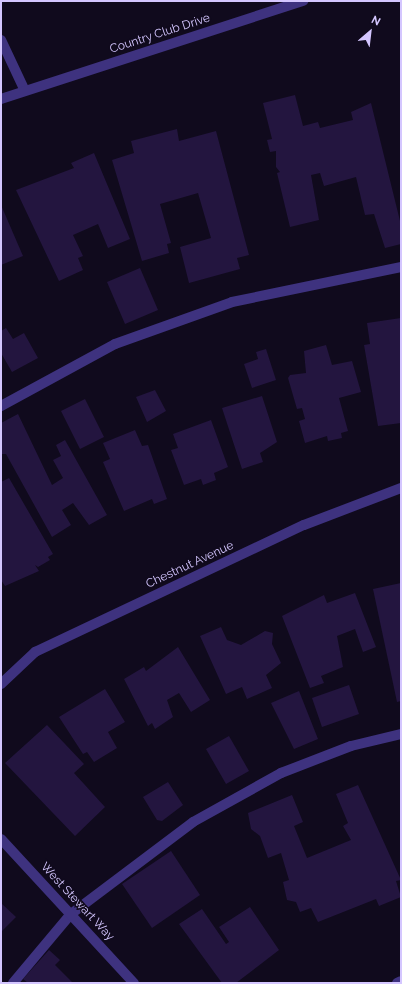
<!DOCTYPE html>
<style>
body{margin:0}
#map{position:relative;width:402px;height:984px;overflow:hidden;background:#100a1d;font-family:Raleway,sans-serif}
div>[style]{position:absolute}
.building>*{inset:0;background:#23153f}
.lane>*{height:10px;margin:-5px;padding:0 5px;transform-origin:5px;border-radius:5px;background:#3e327f}
.street>*{height:10px;margin:-5px;padding:0 5px;transform-origin:5px;border-radius:5px;background:#3e327f}
span{translate:-50% -50%;white-space:nowrap;text-align:center;line-height:1.15;-webkit-text-stroke:3px #100a1d;paint-order:stroke}
.street-label{font-size:12px;color:#d4c6ff}
.frame{position:absolute;inset:0;border:2px solid #d4c6ff;pointer-events:none}
.north{position:absolute;left:350px;top:12px;width:40px;height:40px;-webkit-text-stroke:3px #100a1d;paint-order:stroke;rotate:28deg;font-size:11px;font-weight:700;line-height:16px;text-align:center;color:#d4c6ff}
.north::after{content:'';display:block;margin:auto;width:14px;height:18px;background:#d4c6ff;clip-path:polygon(50% 0,100% 100%,50% 72%,0 100%)}
</style>
<div id="map">
<div class="building">
<i style="clip-path:polygon(295px 95px,303px 126px,318px 122px,320px 128px,353px 120px,351px 112px,371px 103px,401px 225px,401px 244px,385px 248px,374px 214px,365px 215px,356px 177px,324px 186px,320px 173px,311px 175px,319px 220px,290px 227px,277px 173px,280px 172px,276px 167px,276px 151px,270px 152px,267px 140px,272px 139px,263px 103px)"></i>
<i style="clip-path:polygon(177px 129px,179px 141px,216px 131px,249px 255px,237px 258px,240px 269px,189px 283px,180px 247px,211px 238px,198px 193px,160px 204px,171px 243px,167px 244px,169px 253px,142px 261px,112px 160px,134px 153px,131px 141px)"></i>
<i style="clip-path:polygon(94px 153px,130px 239px,108px 248px,98px 224px,73px 235px,83px 256px,78px 258px,83px 270px,59px 281px,16px 190px,74px 168px,71px 163px)"></i>
<i style="clip-path:polygon(1px 205px,23px 256px,1px 265px)"></i>
<i style="clip-path:polygon(140px 268px,158px 310px,125px 324px,107px 282px)"></i>
<i style="clip-path:polygon(401px 318px,401px 423px,378px 426px,364px 345px,370px 344px,367px 323px)"></i>
<i style="clip-path:polygon(6px 328px,13px 339px,24px 333px,38px 358px,12px 372px,1px 353px,1px 331px)"></i>
<i style="clip-path:polygon(326px 345px,332px 365px,352px 361px,361px 392px,339px 398px,348px 431px,341px 433px,342px 438px,328px 441px,327px 436px,305px 443px,299px 421px,305px 419px,302px 408px,297px 409px,288px 378px,290px 375px,306px 373px,304px 351px)"></i>
<i style="clip-path:polygon(266px 349px,276px 380px,252px 388px,244px 364px,258px 359px,256px 352px)"></i>
<i style="clip-path:polygon(155px 390px,166px 411px,147px 422px,136px 397px)"></i>
<i style="clip-path:polygon(262px 396px,277px 442px,260px 453px,263px 462px,242px 469px,222px 408px)"></i>
<i style="clip-path:polygon(85px 399px,104px 437px,80px 449px,61px 411px)"></i>
<i style="clip-path:polygon(18px 414px,52px 485px,63px 478px,53px 460px,61px 456px,56px 445px,65px 440px,107px 515px,89px 525px,73px 503px,62px 510px,71px 525px,52px 537px,6px 454px,1px 454px,1px 423px)"></i>
<i style="clip-path:polygon(211px 420px,228px 467px,214px 473px,216px 480px,203px 485px,201px 479px,184px 485px,171px 450px,178px 448px,173px 434px)"></i>
<i style="clip-path:polygon(135px 430px,142px 446px,148px 445px,167px 499px,154px 504px,152px 499px,124px 511px,103px 462px,110px 459px,103px 443px)"></i>
<i style="clip-path:polygon(9px 478px,53px 554px,48px 557px,50px 560px,38px 567px,35px 565px,39px 571px,5px 586px,1px 580px,1px 482px)"></i>
<i style="clip-path:polygon(401px 583px,401px 701px,397px 702px,373px 589px)"></i>
<i style="clip-path:polygon(355px 593px,376px 647px,363px 652px,355px 629px,337px 636px,343px 667px,321px 676px,324px 683px,310px 688px,282px 616px,324px 595px,327px 603px)"></i>
<i style="clip-path:polygon(221px 627px,227px 640px,241px 645px,265px 631px,273px 633px,272px 644px,281px 663px,266px 675px,272px 688px,247px 699px,242px 687px,226px 694px,200px 636px)"></i>
<i style="clip-path:polygon(178px 647px,210px 700px,191px 712px,179px 693px,167px 700px,173px 717px,155px 729px,152px 723px,148px 726px,124px 679px,144px 667px,146px 671px)"></i>
<i style="clip-path:polygon(349px 685px,359px 714px,322px 727px,312px 698px)"></i>
<i style="clip-path:polygon(105px 689px,125px 722px,108px 732px,117px 748px,94px 762px,87px 752px,83px 754px,59px 717px)"></i>
<i style="clip-path:polygon(299px 691px,318px 739px,294px 749px,271px 703px)"></i>
<i style="clip-path:polygon(47px 725px,84px 764px,74px 773px,105px 807px,75px 836px,5px 763px)"></i>
<i style="clip-path:polygon(229px 736px,249px 771px,226px 784px,206px 749px)"></i>
<i style="clip-path:polygon(168px 782px,183px 805px,162px 821px,157px 820px,143px 797px)"></i>
<i style="clip-path:polygon(358px 785px,401px 880px,396px 881px,401px 897px,379px 906px,376px 899px,318px 922px,311px 908px,300px 912px,296px 902px,287px 900px,283px 882px,289px 880px,281px 853px,268px 858px,260px 836px,251px 829px,248px 813px,292px 795px,303px 822px,294px 826px,307px 858px,351px 840px,343px 826px,348px 823px,336px 794px)"></i>
<i style="clip-path:polygon(171px 851px,200px 895px,152px 928px,122px 884px)"></i>
<i style="clip-path:polygon(1px 903px,16px 917px,1px 932px)"></i>
<i style="clip-path:polygon(250px 907px,279px 950px,236px 983px,222px 983px,179px 924px,202px 909px,226px 944px,229px 942px,219px 927px)"></i>
<i style="clip-path:polygon(49px 950px,60px 960px,55px 965px,73px 983px,28px 983px,23px 979px)"></i>
</div>
<div class="lane">
<i style="left:1px;top:406px;width:130px;rotate:-28.5deg"></i>
<i style="left:115px;top:344px;width:124px;rotate:-19.7deg"></i>
<i style="left:232px;top:302px;width:173px;rotate:-11.7deg"></i>
<i style="left:13px;top:983px;width:90px;rotate:-50deg"></i>
<i style="left:71px;top:914px;width:153px;rotate:-37deg"></i>
<i style="left:193px;top:822px;width:101px;rotate:-29.1deg"></i>
<i style="left:281px;top:773px;width:75px;rotate:-21.1deg"></i>
<i style="left:351px;top:746px;width:51px;rotate:-13.5deg"></i>
</div>
<div class="street">
<i style="left:1px;top:40px;width:56px;rotate:64.8deg"></i>
<i style="left:1px;top:99px;width:318px;rotate:-18deg"></i>
<i style="left:1px;top:684px;width:47px;rotate:-43.3deg"></i>
<i style="left:35px;top:652px;width:297px;rotate:-25.3deg"></i>
<i style="left:304px;top:525px;width:104px;rotate:-20.9deg"></i>
<i style="left:1px;top:839px;width:196px;rotate:47.3deg"></i>
<i style="left:397px;top:983px;width:4px;rotate:-27deg"></i>
</div>
<div class="street-label">
<span style="left:160px;top:34px;rotate:-18deg">Country Club Drive</span>
<span style="left:190px;top:565px;rotate:-25deg">Chestnut Avenue</span>
<span style="left:77px;top:902px;rotate:47deg">West Stewart Way</span>
</div>
<div class="frame"></div>
<div class="north">N</div>
</div>
